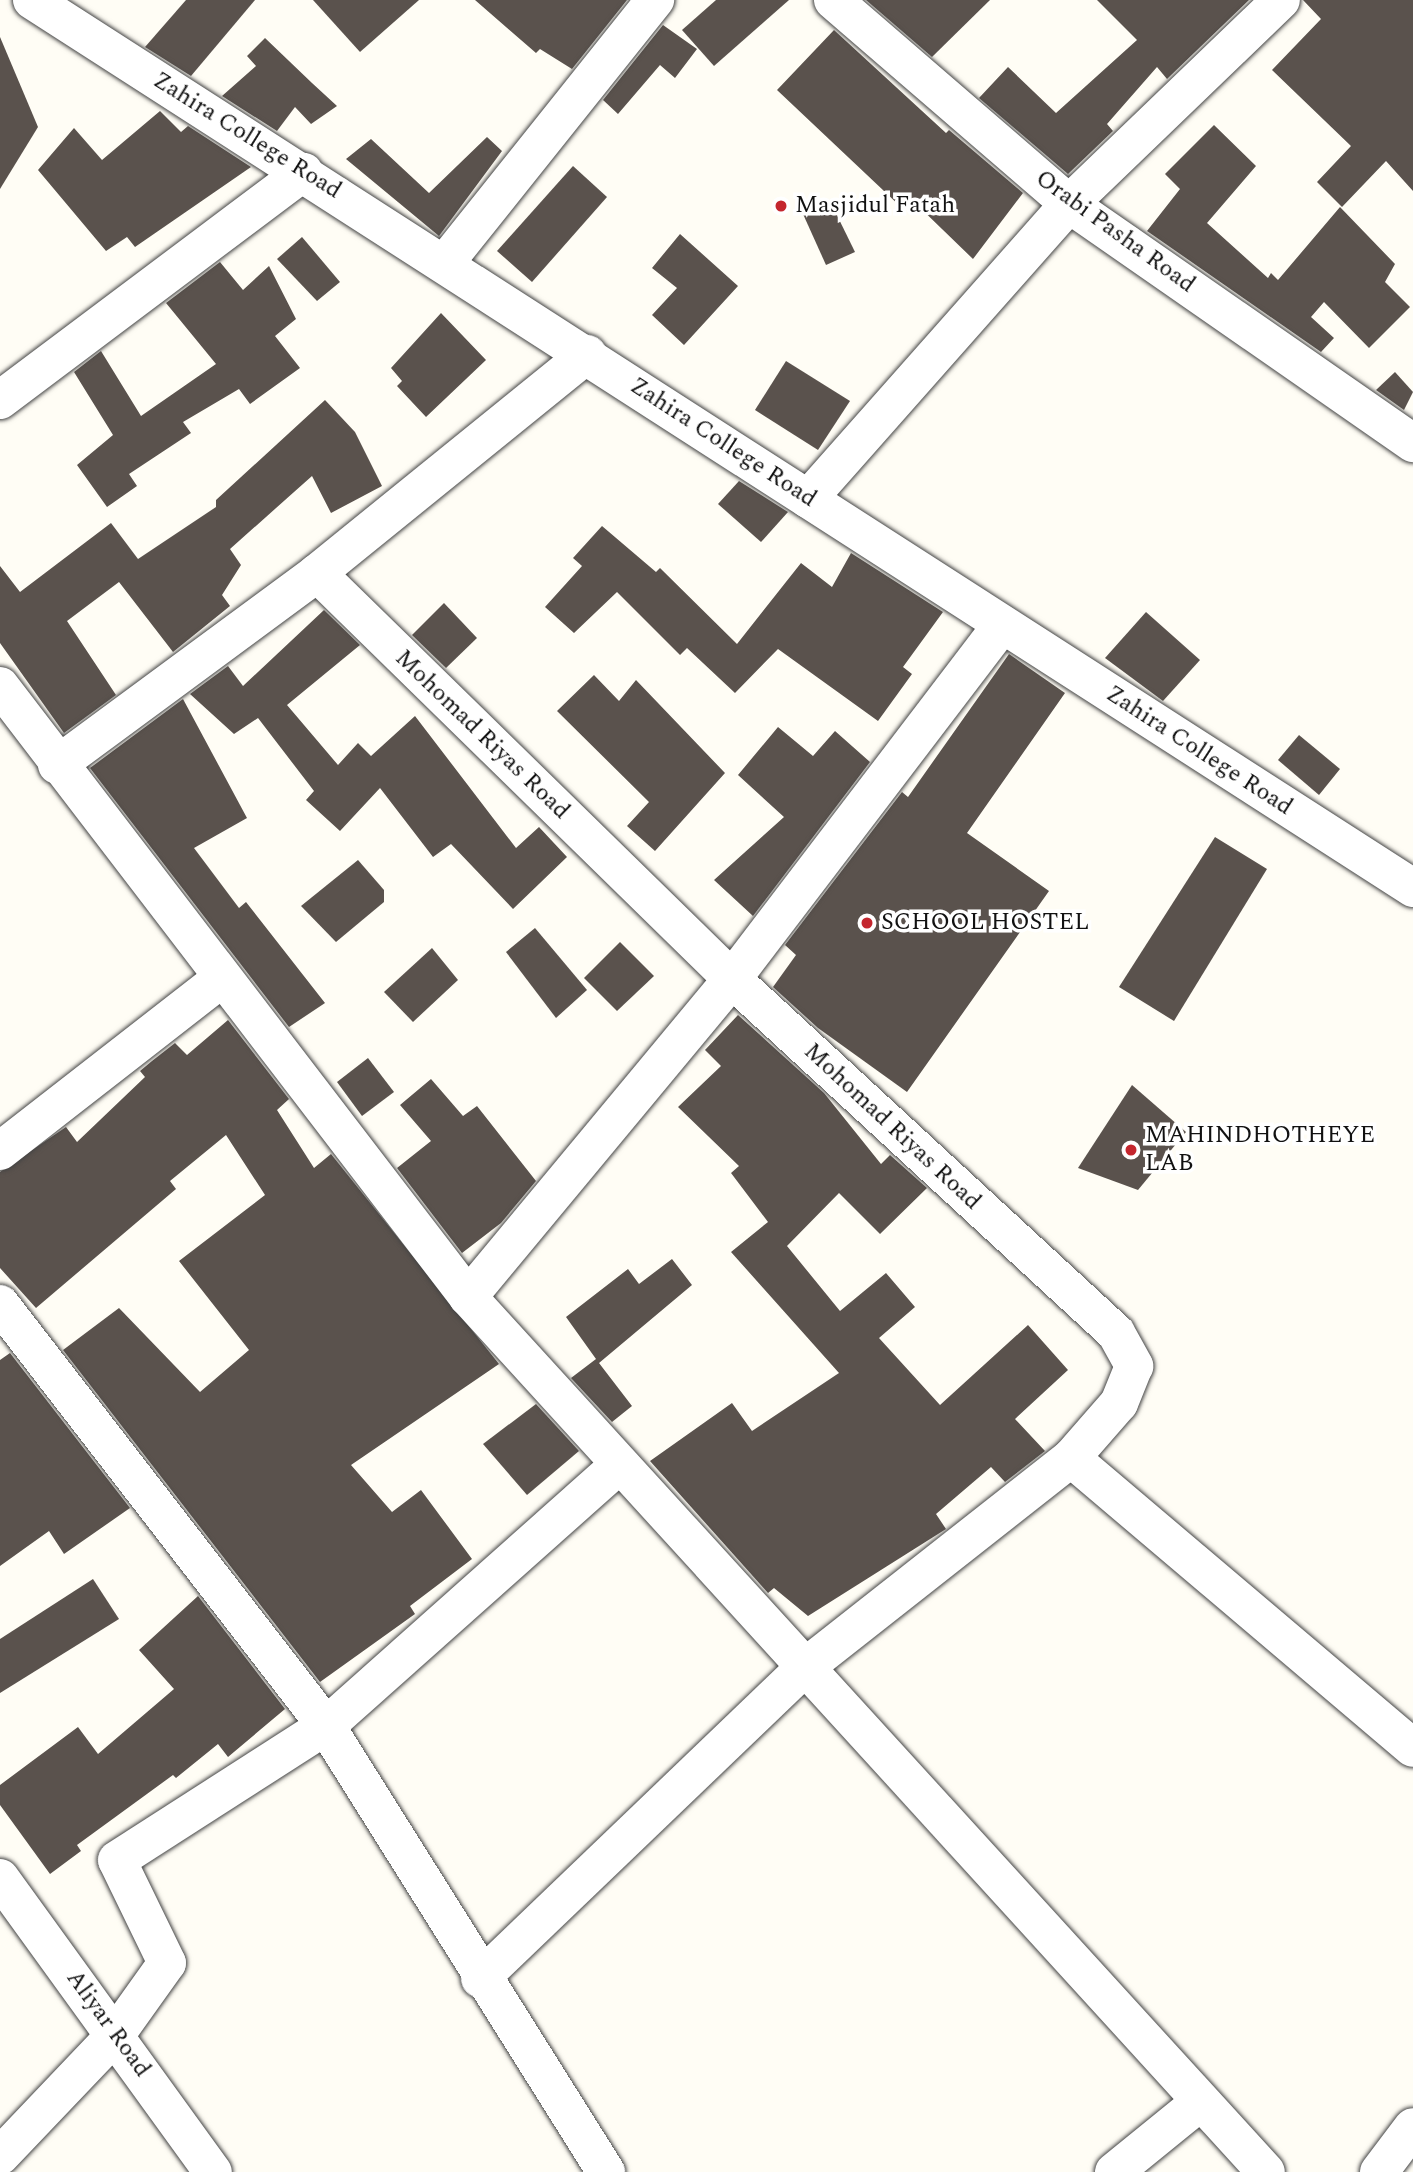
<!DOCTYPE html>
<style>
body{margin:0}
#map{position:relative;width:1413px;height:2172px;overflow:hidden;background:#fffdf5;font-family:Spectral,serif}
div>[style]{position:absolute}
.building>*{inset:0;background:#5a524d}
.roads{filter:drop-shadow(0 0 2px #444) drop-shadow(0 0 2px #444)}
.minor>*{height:38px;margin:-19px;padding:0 19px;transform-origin:19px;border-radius:19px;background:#fff}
.dots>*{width:19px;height:19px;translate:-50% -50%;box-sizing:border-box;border:4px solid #fff;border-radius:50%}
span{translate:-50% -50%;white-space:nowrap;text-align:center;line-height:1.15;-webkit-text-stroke:7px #fff;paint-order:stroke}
.street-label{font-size:24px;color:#111}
.poi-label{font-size:24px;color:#111}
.left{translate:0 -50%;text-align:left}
</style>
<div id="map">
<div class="building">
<i style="clip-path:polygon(186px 0,255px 0,191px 76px,145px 47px)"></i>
<i style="clip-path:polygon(313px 0,419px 0,360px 52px)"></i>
<i style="clip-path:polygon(475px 0,627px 0,572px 69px,540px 49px,536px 53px)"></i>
<i style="clip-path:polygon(716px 0,789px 0,714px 66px,682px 30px)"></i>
<i style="clip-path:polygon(866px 0,990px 0,932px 57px)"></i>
<i style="clip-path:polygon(1097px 0,1249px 0,1167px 79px,1157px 67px,1107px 124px,1113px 131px,1068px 174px,979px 98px,1008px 67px,1056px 113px,1137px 40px)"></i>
<i style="clip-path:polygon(1303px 0,1413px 0,1413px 191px,1386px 161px,1342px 207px,1317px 182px,1351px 146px,1272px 70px,1321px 19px)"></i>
<i style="clip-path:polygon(663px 25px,697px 49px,675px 78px,660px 65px,618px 114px,603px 100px)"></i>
<i style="clip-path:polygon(834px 30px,946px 133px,949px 130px,1023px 193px,973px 259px,911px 199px,902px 208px,777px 90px)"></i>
<i style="clip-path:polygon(0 37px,38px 127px,0 189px)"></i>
<i style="clip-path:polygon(265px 38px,312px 83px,337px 106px,311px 124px,295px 107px,277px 131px,222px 96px,256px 66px,247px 56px)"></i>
<i style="clip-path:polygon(160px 111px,181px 132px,188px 126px,251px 167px,135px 247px,127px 237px,106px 251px,38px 170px,74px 128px,102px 160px)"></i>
<i style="clip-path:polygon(1214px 125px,1256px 166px,1207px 223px,1268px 278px,1271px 273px,1278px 280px,1340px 207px,1395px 264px,1385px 282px,1410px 307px,1369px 348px,1324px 302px,1311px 317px,1334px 338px,1321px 352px,1147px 231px,1180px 189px,1165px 174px)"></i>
<i style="clip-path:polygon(487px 137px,502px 151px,439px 236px,346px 159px,371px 139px,429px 193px)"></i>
<i style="clip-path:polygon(573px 166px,607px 197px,532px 282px,497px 251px)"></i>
<i style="clip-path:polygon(830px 201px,855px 252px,826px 265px,803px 214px)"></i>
<i style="clip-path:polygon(680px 234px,738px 286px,684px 345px,652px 315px,677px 288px,652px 268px)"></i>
<i style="clip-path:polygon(302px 237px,340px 282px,317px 301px,277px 259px)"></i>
<i style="clip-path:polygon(220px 262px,243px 290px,269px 266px,296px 319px,275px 336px,300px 368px,250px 404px,239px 389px,183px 422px,191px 433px,129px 474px,137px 486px,107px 507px,77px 465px,113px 435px,74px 372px,101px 351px,141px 416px,216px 364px,166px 303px)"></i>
<i style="clip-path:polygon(441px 313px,486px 360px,426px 417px,397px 386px,402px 381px,391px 368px)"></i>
<i style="clip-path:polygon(786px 361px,850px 401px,818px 450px,755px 410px)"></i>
<i style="clip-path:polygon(1395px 372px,1413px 392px,1404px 410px,1376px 390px)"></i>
<i style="clip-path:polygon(325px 400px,355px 432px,382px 486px,331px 513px,312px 476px,230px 549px,241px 565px,222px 595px,230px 606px,173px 652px,119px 582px,67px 621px,116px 695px,64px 733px,0 643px,0 566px,20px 592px,111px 523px,138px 559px,216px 507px,216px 500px)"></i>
<i style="clip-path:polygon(739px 481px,788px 512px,761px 542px,718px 504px)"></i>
<i style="clip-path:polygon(602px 526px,656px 572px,660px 568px,737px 644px,801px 563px,832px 587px,851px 553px,943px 612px,903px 667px,912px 674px,878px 721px,778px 649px,735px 693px,687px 648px,680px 655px,617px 592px,574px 633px,545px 607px,582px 566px,573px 558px)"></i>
<i style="clip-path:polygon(444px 603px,477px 638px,446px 668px,412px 635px)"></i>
<i style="clip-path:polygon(324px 610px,360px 645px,287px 705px,338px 765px,358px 743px,371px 756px,415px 716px,516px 848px,539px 827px,567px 857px,513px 909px,451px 844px,433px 857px,380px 788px,340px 831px,306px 800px,314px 791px,258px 718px,234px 734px,190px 694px,228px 666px,243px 686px)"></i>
<i style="clip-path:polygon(1146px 612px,1200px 660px,1163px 701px,1105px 658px)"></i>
<i style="clip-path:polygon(1009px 654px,1065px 693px,967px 833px,1049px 891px,907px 1092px,818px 1028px,773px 987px,796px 955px,785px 945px,902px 792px,908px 797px)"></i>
<i style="clip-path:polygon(594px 675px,619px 701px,636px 680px,725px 773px,655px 851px,627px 826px,649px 802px,557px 711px)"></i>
<i style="clip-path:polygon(183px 699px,247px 818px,194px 848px,239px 908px,246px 902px,325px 1003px,289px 1027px,90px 768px)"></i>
<i style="clip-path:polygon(778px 727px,813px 756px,835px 731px,870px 762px,753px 916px,714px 880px,784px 817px,738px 775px)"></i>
<i style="clip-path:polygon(1299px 735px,1340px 769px,1319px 795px,1278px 760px)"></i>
<i style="clip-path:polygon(1215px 837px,1267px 869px,1174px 1021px,1119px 987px)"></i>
<i style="clip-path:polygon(358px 860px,384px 890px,384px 902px,336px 942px,301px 906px)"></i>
<i style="clip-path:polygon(535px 928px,587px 990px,556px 1018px,506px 952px)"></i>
<i style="clip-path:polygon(620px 942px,654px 976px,617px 1011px,584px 978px)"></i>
<i style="clip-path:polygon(432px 948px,458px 980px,413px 1022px,384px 992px)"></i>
<i style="clip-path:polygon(738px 1015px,824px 1093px,881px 1164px,890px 1155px,927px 1188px,880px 1234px,839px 1193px,787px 1246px,840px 1311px,886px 1273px,915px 1307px,879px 1338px,940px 1405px,1028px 1325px,1068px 1370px,1015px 1419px,1045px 1451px,1005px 1482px,991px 1467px,936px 1514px,946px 1529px,808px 1616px,774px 1588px,768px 1593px,650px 1461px,732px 1403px,752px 1431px,839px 1373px,731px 1252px,768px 1222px,731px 1173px,739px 1166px,678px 1107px,721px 1066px,705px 1050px)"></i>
<i style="clip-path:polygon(228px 1020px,289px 1099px,277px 1110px,314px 1168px,331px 1154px,499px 1364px,351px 1465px,392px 1512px,421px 1490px,472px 1559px,410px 1606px,415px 1614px,320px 1682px,63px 1350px,119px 1308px,200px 1392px,249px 1350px,179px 1261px,265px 1195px,226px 1135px,170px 1181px,176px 1189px,36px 1308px,0 1268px,0 1172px,66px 1127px,77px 1142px,145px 1077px,140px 1071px,152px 1061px,175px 1043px,187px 1055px)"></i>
<i style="clip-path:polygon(368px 1058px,394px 1092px,362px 1116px,337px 1082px)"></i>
<i style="clip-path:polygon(431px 1079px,463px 1116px,477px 1106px,536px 1181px,501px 1223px,462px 1253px,397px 1168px,431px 1141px,400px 1105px)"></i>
<i style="clip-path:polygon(1132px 1085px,1186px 1132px,1138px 1190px,1078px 1168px)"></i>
<i style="clip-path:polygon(672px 1259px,692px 1285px,599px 1363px,632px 1406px,612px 1422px,571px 1378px,596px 1359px,566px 1317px,628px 1269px,639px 1284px)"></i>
<i style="clip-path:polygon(10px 1353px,130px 1508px,64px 1554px,49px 1531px,0 1566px,0 1360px)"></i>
<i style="clip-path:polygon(536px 1404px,579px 1451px,527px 1495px,483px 1444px)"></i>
<i style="clip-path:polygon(93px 1579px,119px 1619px,0 1693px,0 1639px)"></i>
<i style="clip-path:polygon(198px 1596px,285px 1709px,228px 1757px,218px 1744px,176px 1778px,173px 1775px,77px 1845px,81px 1851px,50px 1874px,0 1805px,0 1785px,78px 1727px,98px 1754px,174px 1689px,139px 1650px)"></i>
</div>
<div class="roads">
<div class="minor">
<i style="left:32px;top:0;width:1642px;rotate:32.74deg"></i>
<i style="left:833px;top:0;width:312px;rotate:40.8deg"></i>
<i style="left:1069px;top:204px;width:419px;rotate:34.8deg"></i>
<i style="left:445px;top:263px;width:337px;rotate:-51.4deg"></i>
<i style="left:0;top:400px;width:380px;rotate:-36.9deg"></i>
<i style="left:808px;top:499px;width:394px;rotate:-48.5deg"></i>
<i style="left:1069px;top:204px;width:294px;rotate:-43.9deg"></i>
<i style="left:317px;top:573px;width:581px;rotate:44.37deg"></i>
<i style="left:732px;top:979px;width:522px;rotate:42.67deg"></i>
<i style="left:1116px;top:1333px;width:38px;rotate:61deg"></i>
<i style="left:1134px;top:1366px;width:40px;rotate:112deg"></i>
<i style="left:1119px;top:1403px;width:73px;rotate:131.1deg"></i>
<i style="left:1071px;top:1458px;width:342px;rotate:141.8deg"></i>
<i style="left:802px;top:1670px;width:446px;rotate:136.2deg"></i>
<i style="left:0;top:686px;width:770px;rotate:52.55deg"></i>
<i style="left:468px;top:1297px;width:1184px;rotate:47.64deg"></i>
<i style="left:57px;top:765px;width:323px;rotate:-36.4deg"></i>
<i style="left:317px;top:573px;width:348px;rotate:-39deg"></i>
<i style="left:0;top:1151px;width:280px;rotate:-37.9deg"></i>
<i style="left:468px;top:1297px;width:413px;rotate:-50.3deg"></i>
<i style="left:732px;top:979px;width:445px;rotate:-52.7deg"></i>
<i style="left:0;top:1304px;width:533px;rotate:52.31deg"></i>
<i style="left:326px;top:1726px;width:527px;rotate:57.88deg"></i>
<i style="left:1071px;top:1458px;width:448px;rotate:40.3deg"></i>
<i style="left:0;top:1878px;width:363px;rotate:54.1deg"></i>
<i style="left:0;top:2156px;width:170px;rotate:-46.4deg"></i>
<i style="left:117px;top:2033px;width:86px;rotate:-54.5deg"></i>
<i style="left:167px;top:1963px;width:114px;rotate:-115.9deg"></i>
<i style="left:117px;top:1860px;width:248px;rotate:-32.7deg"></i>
<i style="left:326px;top:1726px;width:392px;rotate:-41.7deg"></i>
<i style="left:1114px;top:2172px;width:111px;rotate:-39.1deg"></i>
<i style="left:1379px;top:2172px;width:56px;rotate:-52.9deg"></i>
</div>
</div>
<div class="dots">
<i style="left:781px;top:206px;background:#c4262e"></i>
<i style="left:867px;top:923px;background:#c4262e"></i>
<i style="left:1131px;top:1150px;background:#c4262e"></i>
</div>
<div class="street-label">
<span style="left:247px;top:136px;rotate:32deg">Zahira College Road</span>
<span style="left:1115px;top:232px;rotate:36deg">Orabi Pasha Road</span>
<span style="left:723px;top:443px;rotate:33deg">Zahira College Road</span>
<span style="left:482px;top:735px;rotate:44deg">Mohomad Riyas Road</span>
<span style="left:1199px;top:751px;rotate:33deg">Zahira College Road</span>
<span style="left:892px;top:1127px;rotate:43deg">Mohomad Riyas Road</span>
<span style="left:108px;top:2024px;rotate:54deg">Aliyar Road</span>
</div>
<div class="poi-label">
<span class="left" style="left:795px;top:206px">Masjidul Fatah</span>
<span class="left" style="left:881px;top:923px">SCHOOL HOSTEL</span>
<span class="left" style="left:1145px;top:1150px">MAHINDHOTHEYE<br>LAB</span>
</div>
</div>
